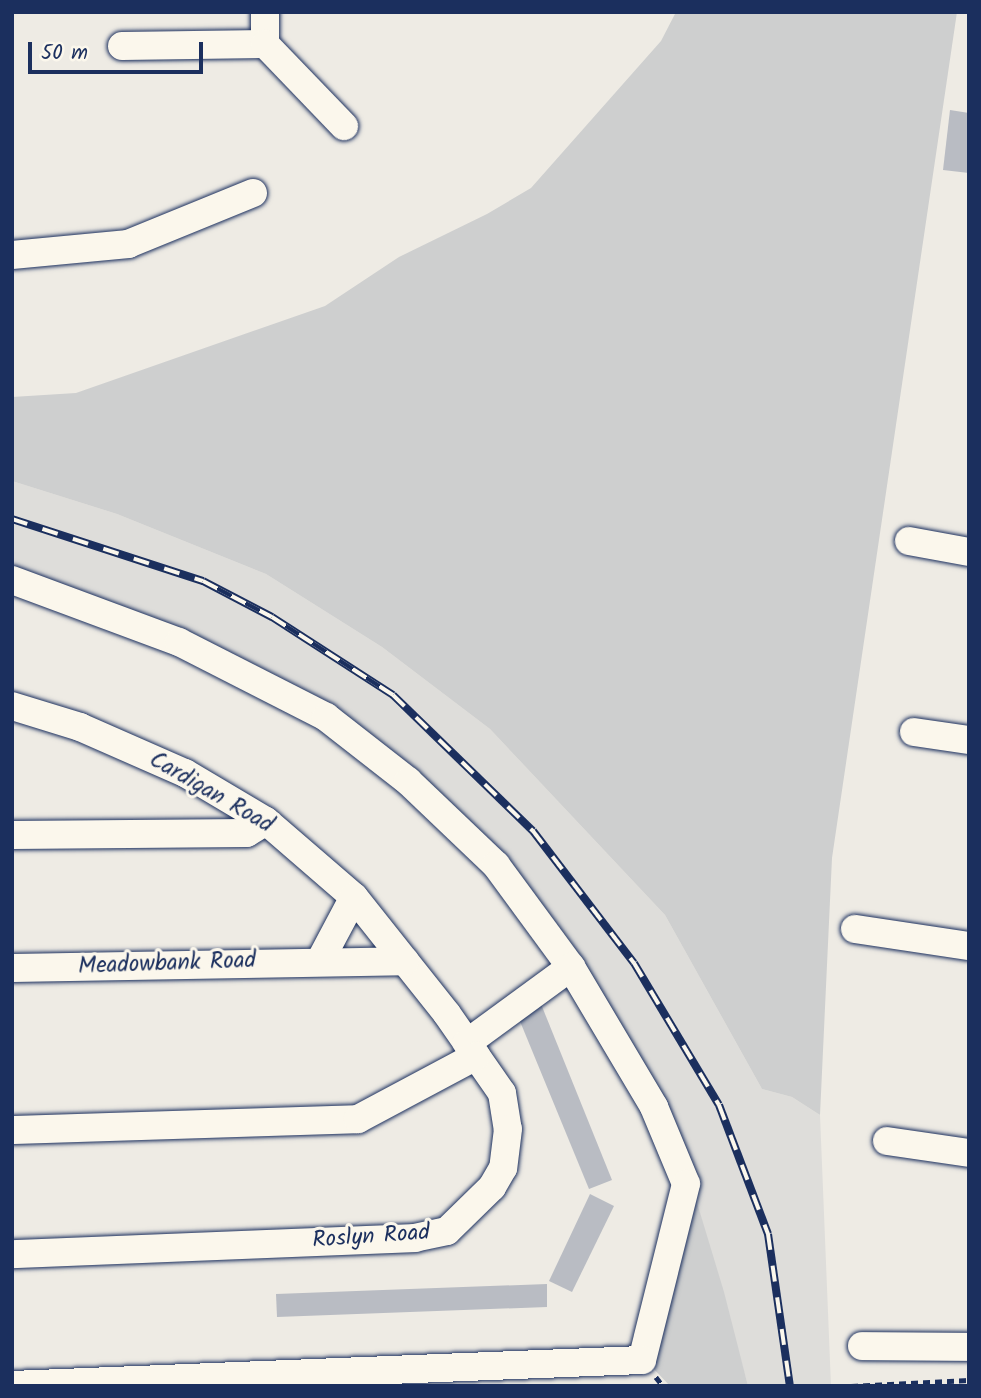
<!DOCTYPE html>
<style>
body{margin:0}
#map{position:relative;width:981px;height:1398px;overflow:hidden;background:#eeebe4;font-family:Kalam,sans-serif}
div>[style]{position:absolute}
.built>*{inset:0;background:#deddda}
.green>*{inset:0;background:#cecfcf}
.building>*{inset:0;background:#b9bcc3}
.path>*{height:4.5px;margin-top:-2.25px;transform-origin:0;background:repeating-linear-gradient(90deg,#1b2f5e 0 7px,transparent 0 12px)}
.roads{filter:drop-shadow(0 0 2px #1b2f5e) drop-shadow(0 0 2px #1b2f5e)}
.minor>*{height:28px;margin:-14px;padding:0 14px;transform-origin:14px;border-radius:14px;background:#fbf7ec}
.rail>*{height:8px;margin-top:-4px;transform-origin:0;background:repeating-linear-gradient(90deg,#fbf7ec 0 16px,#1b2f5e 0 32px);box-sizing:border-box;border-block:2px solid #1b2f5e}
span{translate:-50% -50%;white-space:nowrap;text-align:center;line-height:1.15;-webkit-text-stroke:6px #fbf7ec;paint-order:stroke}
.street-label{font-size:23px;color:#1b2f5e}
.frame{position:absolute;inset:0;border:14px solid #1b2f5e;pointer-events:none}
.scale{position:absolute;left:28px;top:42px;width:175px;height:32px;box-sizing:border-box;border:4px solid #1b2f5e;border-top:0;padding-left:9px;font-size:21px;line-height:24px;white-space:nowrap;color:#1b2f5e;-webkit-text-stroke:5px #fbf7ec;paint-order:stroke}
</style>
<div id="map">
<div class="built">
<i style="clip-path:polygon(12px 481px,117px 514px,266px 574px,382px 647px,490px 729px,665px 915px,762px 1089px,792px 1097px,820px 1115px,831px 1386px,748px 1386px,695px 1196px,518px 876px,377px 739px,189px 633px,12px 573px)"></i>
</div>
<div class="green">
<i style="clip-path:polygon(676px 12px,957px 12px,832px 858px,820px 1115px,792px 1097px,762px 1089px,665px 915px,490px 729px,382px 647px,266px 574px,117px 514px,12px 481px,12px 397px,76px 393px,325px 306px,399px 257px,487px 214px,531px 188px,661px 41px)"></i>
<i style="clip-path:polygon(695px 1196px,724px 1292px,748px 1386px,670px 1386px,651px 1366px)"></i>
</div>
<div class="building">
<i style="clip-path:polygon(950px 110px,969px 113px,969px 173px,943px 170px)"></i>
<i style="clip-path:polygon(541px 1004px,612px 1180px,589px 1189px,517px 1014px)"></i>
<i style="clip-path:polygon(590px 1194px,614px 1206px,572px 1292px,549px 1281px)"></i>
<i style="clip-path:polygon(547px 1284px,547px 1307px,277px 1317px,276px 1294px)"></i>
</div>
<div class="path">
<i style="left:656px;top:1377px;width:11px;rotate:52deg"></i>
<i style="left:851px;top:1386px;width:118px;rotate:-2.9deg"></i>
</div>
<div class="roads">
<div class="minor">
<i style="left:265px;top:44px;width:32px;rotate:-90deg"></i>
<i style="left:122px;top:46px;width:143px;rotate:-0.8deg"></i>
<i style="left:265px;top:44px;width:114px;rotate:46.1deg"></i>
<i style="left:12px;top:255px;width:117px;rotate:-5.4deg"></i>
<i style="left:128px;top:244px;width:135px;rotate:-22.2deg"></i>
<i style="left:909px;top:541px;width:61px;rotate:10.4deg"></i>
<i style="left:12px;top:580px;width:178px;rotate:20.4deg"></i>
<i style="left:179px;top:642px;width:165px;rotate:27deg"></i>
<i style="left:326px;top:717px;width:104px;rotate:38deg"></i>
<i style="left:408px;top:781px;width:122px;rotate:43.7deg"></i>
<i style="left:496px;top:865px;width:127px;rotate:53.7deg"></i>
<i style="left:571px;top:967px;width:163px;rotate:59.3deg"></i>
<i style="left:654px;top:1107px;width:83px;rotate:67.4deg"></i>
<i style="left:686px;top:1184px;width:181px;rotate:104deg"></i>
<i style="left:642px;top:1360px;width:630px;rotate:177.73deg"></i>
<i style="left:12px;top:706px;width:71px;rotate:17.2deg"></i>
<i style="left:80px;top:727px;width:115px;rotate:23.7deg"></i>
<i style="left:185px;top:773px;width:94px;rotate:30.7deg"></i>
<i style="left:266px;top:821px;width:116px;rotate:40.8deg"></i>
<i style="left:354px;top:897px;width:149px;rotate:51.5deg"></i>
<i style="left:447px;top:1014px;width:96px;rotate:55.2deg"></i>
<i style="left:502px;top:1093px;width:36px;rotate:81deg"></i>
<i style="left:508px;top:1129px;width:39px;rotate:97deg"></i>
<i style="left:503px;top:1168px;width:22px;rotate:120deg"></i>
<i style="left:492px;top:1187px;width:63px;rotate:135.6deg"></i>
<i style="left:447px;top:1231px;width:33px;rotate:168deg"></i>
<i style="left:415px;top:1238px;width:403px;rotate:177.7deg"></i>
<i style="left:914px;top:732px;width:56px;rotate:8.3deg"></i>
<i style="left:12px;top:835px;width:235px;rotate:-0.5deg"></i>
<i style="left:247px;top:833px;width:22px;rotate:-32deg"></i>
<i style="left:855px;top:929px;width:115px;rotate:8.5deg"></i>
<i style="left:321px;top:959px;width:70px;rotate:-62deg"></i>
<i style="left:12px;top:968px;width:393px;rotate:-1deg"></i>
<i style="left:467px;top:1043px;width:129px;rotate:-36.2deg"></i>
<i style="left:12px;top:1130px;width:346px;rotate:-1.8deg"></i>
<i style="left:358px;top:1119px;width:134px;rotate:-28.1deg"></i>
<i style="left:887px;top:1141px;width:83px;rotate:8.3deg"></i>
<i style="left:862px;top:1346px;width:107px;rotate:0.5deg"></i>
</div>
</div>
<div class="rail">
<i style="left:12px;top:519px;width:201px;rotate:18deg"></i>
<i style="left:203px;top:581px;width:78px;rotate:27.6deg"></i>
<i style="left:272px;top:617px;width:144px;rotate:32.8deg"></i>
<i style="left:393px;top:695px;width:195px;rotate:44.2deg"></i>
<i style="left:533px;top:831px;width:166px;rotate:52.6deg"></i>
<i style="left:634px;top:963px;width:165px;rotate:59.1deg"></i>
<i style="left:719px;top:1105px;width:138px;rotate:69.2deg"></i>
<i style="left:768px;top:1234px;width:154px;rotate:81.8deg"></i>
</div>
<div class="street-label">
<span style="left:211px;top:793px;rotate:30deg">Cardigan Road</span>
<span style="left:167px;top:964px;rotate:-2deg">Meadowbank Road</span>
<span style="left:371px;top:1237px;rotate:-4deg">Roslyn Road</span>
</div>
<div class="frame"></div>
<div class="scale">50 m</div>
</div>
